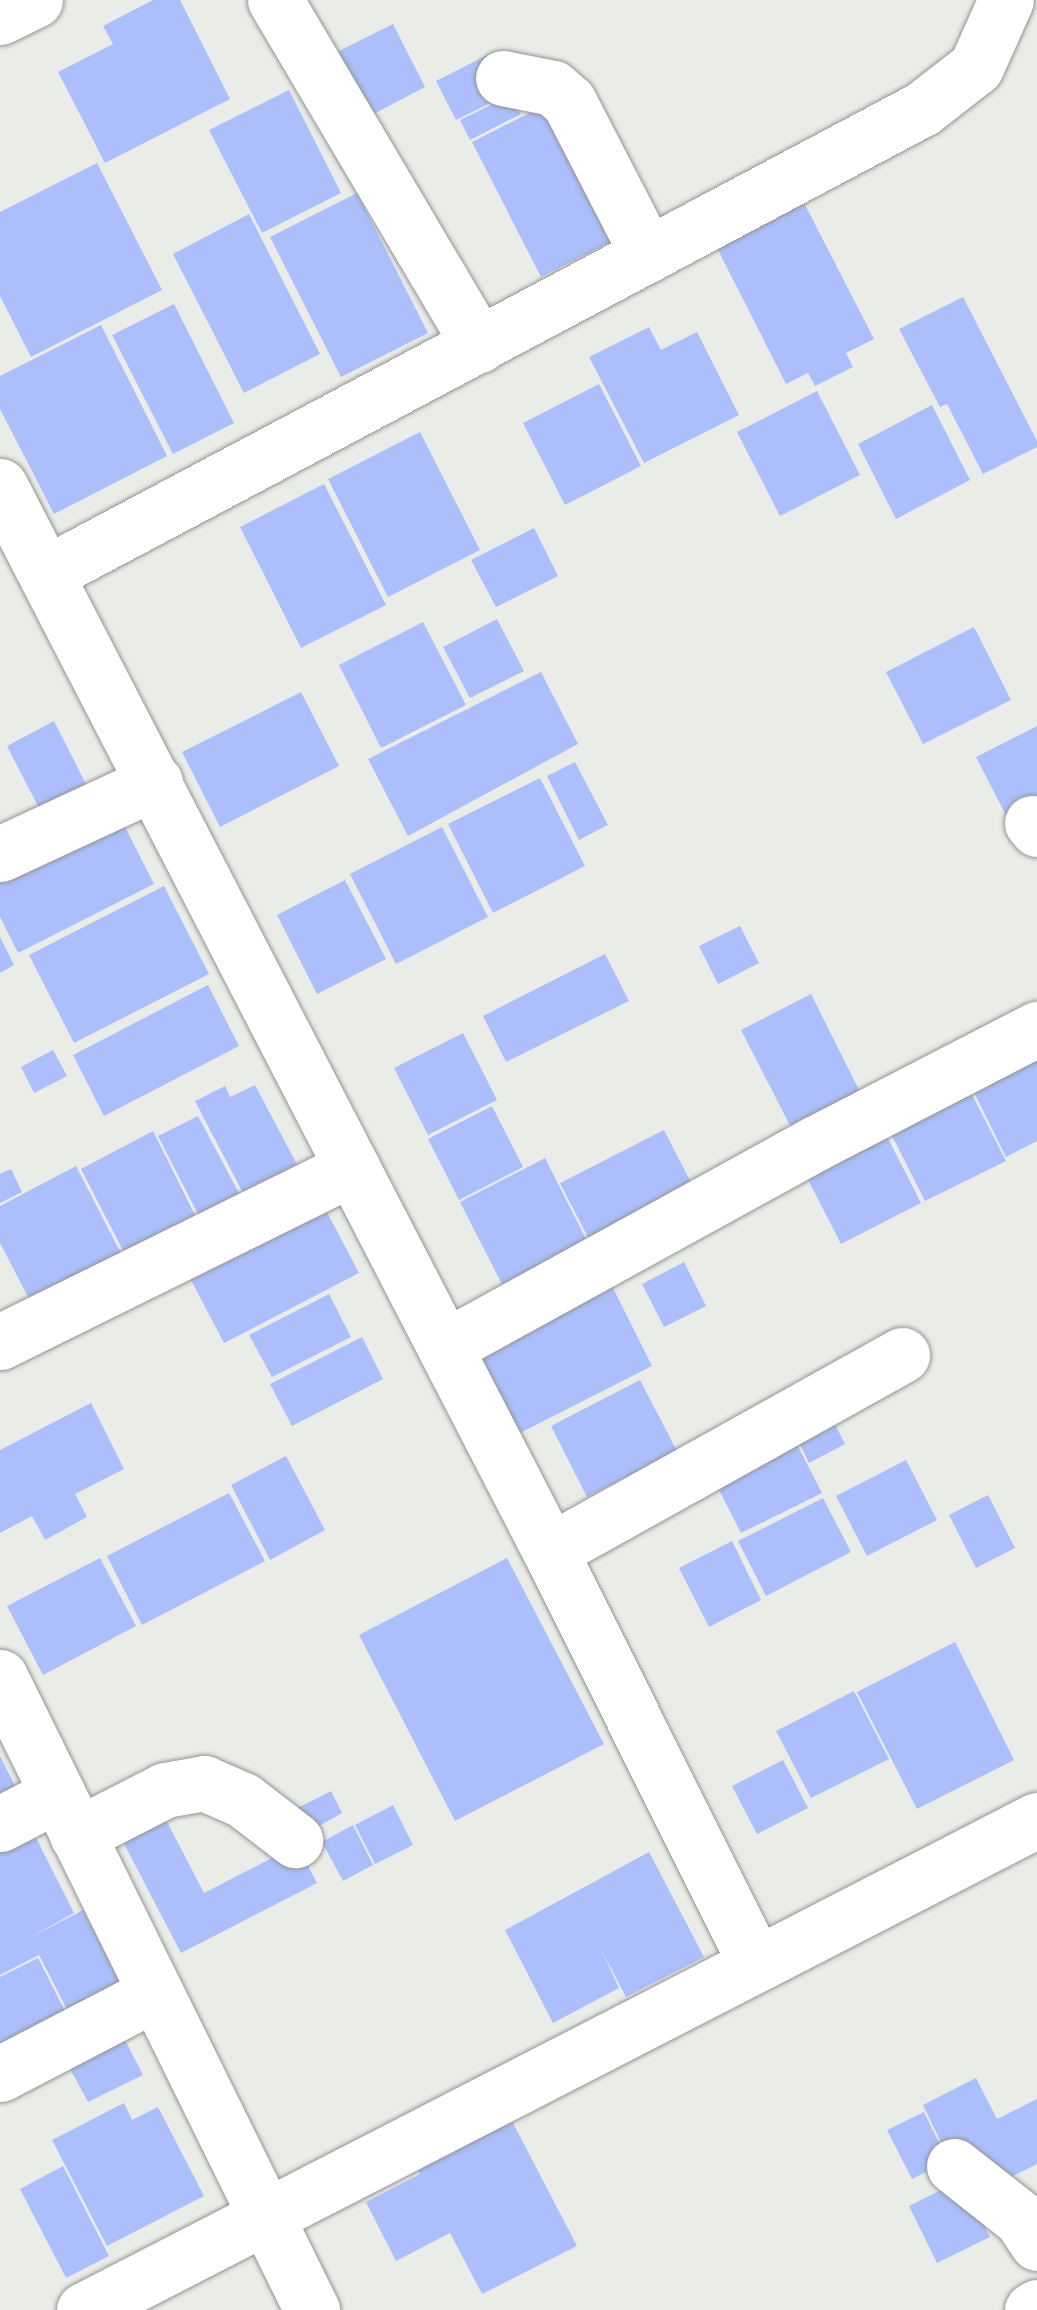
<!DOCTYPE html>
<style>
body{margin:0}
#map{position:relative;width:1037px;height:2310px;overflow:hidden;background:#eaece8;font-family:"Nunito Sans",sans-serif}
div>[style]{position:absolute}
.building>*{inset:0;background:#acbffc}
.roads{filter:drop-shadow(0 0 2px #939592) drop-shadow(0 0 2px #939592)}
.minor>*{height:55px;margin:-27.5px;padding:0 27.5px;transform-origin:27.5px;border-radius:27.5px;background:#fff}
.major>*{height:55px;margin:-27.5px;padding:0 27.5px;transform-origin:27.5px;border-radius:27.5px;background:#fff}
span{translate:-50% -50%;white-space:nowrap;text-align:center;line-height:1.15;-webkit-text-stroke:10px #f7f9f6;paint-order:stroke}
</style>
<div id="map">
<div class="building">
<i style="clip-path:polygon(153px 0,180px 0,230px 99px,105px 163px,58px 72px,113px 44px,103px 26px)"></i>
<i style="clip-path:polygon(393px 24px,425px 87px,362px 120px,329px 56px)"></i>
<i style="clip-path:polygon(487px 55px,507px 95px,456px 120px,436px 81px)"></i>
<i style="clip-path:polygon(289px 90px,341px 193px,262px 233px,209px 130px)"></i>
<i style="clip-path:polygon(511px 95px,521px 114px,470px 140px,460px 120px)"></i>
<i style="clip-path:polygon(559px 98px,628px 233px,541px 277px,472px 142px)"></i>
<i style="clip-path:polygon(97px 163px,162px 290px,31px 357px,0 296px,0 212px)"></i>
<i style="clip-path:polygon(357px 193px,428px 333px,341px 377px,270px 237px)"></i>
<i style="clip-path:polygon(800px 195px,874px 339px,846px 353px,853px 367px,815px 386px,808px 373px,786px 384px,713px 240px)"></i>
<i style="clip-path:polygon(249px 214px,320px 354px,244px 393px,173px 254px)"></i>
<i style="clip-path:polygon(963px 297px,1037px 441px,1037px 447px,983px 474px,947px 404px,940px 407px,899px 329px)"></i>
<i style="clip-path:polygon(174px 304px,234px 423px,173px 454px,112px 335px)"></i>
<i style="clip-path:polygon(101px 325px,167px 456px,54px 514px,0 409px,0 376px)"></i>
<i style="clip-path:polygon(649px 327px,661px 350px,697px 332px,739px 415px,644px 463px,589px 357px)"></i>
<i style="clip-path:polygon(599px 384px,641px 466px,565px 505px,523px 423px)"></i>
<i style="clip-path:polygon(817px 391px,860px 475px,780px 516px,737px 432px)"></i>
<i style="clip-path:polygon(932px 405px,970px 480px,896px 519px,858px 444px)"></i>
<i style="clip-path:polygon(420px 432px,480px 550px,388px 597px,328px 479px)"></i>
<i style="clip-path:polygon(324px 484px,386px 605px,301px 648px,240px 527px)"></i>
<i style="clip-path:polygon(534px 528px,558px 576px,496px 607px,471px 560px)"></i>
<i style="clip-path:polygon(497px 619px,524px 671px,470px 698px,443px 647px)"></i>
<i style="clip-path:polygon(423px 622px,466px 705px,381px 748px,339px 665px)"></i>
<i style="clip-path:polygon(974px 627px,1011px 700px,923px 744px,886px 672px)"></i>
<i style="clip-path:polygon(541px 672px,578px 744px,408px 836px,368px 759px)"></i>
<i style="clip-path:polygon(301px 692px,339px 766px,220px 827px,182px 752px)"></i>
<i style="clip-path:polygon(54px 721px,89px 790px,42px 814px,7px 746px)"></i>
<i style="clip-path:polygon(1037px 726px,1037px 812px,1011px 825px,976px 757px)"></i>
<i style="clip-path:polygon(575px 762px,608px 825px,579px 840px,547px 776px)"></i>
<i style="clip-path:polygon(540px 778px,585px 866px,493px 913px,448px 824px)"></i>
<i style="clip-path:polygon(115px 807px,154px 884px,18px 953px,0 917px,0 865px)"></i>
<i style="clip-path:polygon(442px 827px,488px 917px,396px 964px,350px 874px)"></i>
<i style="clip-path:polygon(345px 880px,386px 959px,317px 994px,277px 915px)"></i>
<i style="clip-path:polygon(164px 886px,209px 974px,74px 1043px,29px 955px)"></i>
<i style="clip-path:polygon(740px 926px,759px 963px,718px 984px,699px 946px)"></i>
<i style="clip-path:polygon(0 937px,14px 965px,0 973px)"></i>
<i style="clip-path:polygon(605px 954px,629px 1001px,506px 1062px,483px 1016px)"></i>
<i style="clip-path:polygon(208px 985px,239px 1046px,104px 1116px,73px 1055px)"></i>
<i style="clip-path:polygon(811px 994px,868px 1108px,799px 1143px,741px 1030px)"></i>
<i style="clip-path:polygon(463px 1033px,497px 1100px,428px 1135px,394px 1068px)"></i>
<i style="clip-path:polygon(1037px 1034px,1037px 1141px,1006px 1157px,964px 1072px)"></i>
<i style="clip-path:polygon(53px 1050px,67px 1076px,34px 1093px,21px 1067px)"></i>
<i style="clip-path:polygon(962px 1075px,1006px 1161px,925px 1201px,882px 1116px)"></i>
<i style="clip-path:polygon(255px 1085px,299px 1168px,244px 1195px,195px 1101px,225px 1086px,230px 1097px)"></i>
<i style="clip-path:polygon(492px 1106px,523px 1167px,459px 1200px,428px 1139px)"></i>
<i style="clip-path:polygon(198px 1116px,241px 1197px,200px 1218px,158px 1136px)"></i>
<i style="clip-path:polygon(879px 1121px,921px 1203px,841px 1244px,799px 1162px)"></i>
<i style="clip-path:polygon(664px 1130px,696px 1192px,592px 1245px,560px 1183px)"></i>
<i style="clip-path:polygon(153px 1131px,202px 1229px,131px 1266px,81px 1169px)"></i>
<i style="clip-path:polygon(545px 1158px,589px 1245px,504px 1288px,460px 1202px)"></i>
<i style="clip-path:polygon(76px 1166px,128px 1267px,37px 1314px,0 1243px,0 1206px)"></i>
<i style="clip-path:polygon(11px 1169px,22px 1192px,0 1203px,0 1174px)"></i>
<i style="clip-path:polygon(316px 1191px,359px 1273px,224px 1343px,181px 1261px)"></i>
<i style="clip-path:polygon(684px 1262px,706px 1306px,664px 1327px,642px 1284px)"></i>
<i style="clip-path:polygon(604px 1270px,652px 1366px,520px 1433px,471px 1338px)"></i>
<i style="clip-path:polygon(329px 1294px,351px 1337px,272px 1377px,249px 1335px)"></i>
<i style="clip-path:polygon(362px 1337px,383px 1379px,292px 1426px,270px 1384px)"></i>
<i style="clip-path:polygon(640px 1380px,677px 1451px,587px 1497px,551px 1426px)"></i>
<i style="clip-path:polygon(91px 1403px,124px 1469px,75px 1494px,87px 1517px,45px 1540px,32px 1516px,0 1533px,0 1450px)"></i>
<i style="clip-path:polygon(825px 1404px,845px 1444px,809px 1463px,789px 1422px)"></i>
<i style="clip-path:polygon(787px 1425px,822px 1493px,741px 1533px,707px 1466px)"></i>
<i style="clip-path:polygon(286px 1456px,325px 1530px,270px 1560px,231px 1485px)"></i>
<i style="clip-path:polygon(906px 1460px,937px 1520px,867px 1556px,836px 1496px)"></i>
<i style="clip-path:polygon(229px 1493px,265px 1561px,142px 1625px,107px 1556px)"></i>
<i style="clip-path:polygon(988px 1495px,1015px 1548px,976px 1568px,949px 1515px)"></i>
<i style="clip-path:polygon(823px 1498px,851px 1552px,766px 1596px,738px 1541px)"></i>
<i style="clip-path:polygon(732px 1541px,761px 1600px,709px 1627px,679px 1568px)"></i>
<i style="clip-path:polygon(100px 1558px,136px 1626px,43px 1675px,7px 1606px)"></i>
<i style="clip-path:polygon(507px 1558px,604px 1744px,455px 1821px,359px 1635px)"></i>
<i style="clip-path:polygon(955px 1642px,1014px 1760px,917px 1809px,857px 1692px)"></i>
<i style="clip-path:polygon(854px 1691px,889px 1759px,811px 1798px,776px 1731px)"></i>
<i style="clip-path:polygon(0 1756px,26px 1808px,0 1822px)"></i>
<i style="clip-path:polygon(783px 1760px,808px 1808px,757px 1834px,732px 1786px)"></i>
<i style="clip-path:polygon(331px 1791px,342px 1813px,305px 1834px,292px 1811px)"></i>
<i style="clip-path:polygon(393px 1805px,413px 1845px,375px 1864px,355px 1825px)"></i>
<i style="clip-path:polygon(25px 1816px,74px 1913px,29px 1938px,83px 1910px,128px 1998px,75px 2025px,39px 1955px,0 1975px,0 1829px)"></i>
<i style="clip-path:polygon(164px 1816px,204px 1893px,297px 1845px,317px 1883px,181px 1953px,121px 1838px)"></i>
<i style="clip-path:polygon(353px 1825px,373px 1865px,343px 1881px,322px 1842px)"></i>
<i style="clip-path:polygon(649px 1852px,704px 1957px,626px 1997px,601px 1949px,619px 1988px,553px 2023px,505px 1930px)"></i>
<i style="clip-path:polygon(38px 1958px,68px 2017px,0 2070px,0 1977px)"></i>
<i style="clip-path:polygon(123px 2036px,143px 2075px,88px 2102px,68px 2065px)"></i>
<i style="clip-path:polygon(976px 2078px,997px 2119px,1037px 2099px,1037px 2164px,991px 2187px,951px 2163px,923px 2105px)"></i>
<i style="clip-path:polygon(124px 2103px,132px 2120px,158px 2107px,204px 2196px,107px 2246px,52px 2140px)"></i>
<i style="clip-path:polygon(924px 2112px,948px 2161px,912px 2179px,887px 2130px)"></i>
<i style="clip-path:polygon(512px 2121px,577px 2246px,482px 2294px,450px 2233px,396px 2261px,366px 2202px,420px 2174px,417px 2169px)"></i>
<i style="clip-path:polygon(63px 2166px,109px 2256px,66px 2278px,20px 2189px)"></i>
<i style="clip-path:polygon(961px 2180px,990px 2237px,937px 2263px,909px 2206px)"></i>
</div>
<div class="roads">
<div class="minor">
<i style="left:275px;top:0;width:401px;rotate:59.4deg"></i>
<i style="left:0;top:17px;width:39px;rotate:-26deg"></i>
<i style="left:503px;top:78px;width:51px;rotate:11.3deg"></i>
<i style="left:553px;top:88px;width:21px;rotate:41deg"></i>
<i style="left:569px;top:102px;width:172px;rotate:62.7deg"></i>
<i style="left:0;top:486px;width:1199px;rotate:62.69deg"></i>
<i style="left:550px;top:1551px;width:458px;rotate:63.5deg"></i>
<i style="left:47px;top:573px;width:990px;rotate:-27.94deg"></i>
<i style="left:922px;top:109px;width:68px;rotate:-37.9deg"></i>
<i style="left:976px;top:67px;width:73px;rotate:-65.9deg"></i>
<i style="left:1032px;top:823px;width:8px;rotate:50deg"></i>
<i style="left:0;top:854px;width:171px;rotate:-24.9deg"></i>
<i style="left:0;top:1342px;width:393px;rotate:-26.3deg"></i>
<i style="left:445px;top:1347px;width:423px;rotate:-28.8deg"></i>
<i style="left:816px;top:1143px;width:249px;rotate:-27.3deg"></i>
<i style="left:550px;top:1551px;width:403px;rotate:-29.1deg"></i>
<i style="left:0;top:1677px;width:706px;rotate:63.76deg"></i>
<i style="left:0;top:1824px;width:65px;rotate:-27.3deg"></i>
<i style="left:77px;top:1835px;width:99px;rotate:-27.1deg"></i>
<i style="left:165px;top:1790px;width:40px;rotate:-10deg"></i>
<i style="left:204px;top:1783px;width:43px;rotate:23.6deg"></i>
<i style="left:243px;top:1800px;width:66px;rotate:37.6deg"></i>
<i style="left:0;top:2074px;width:174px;rotate:-27.5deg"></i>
<i style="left:954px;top:2166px;width:85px;rotate:38.3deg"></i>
<i style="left:1021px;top:2219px;width:29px;rotate:56deg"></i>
<i style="left:84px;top:2310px;width:1072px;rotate:-27.21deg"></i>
</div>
<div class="major">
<i style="left:1032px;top:2310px;width:6px;rotate:-31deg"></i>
</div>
</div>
</div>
